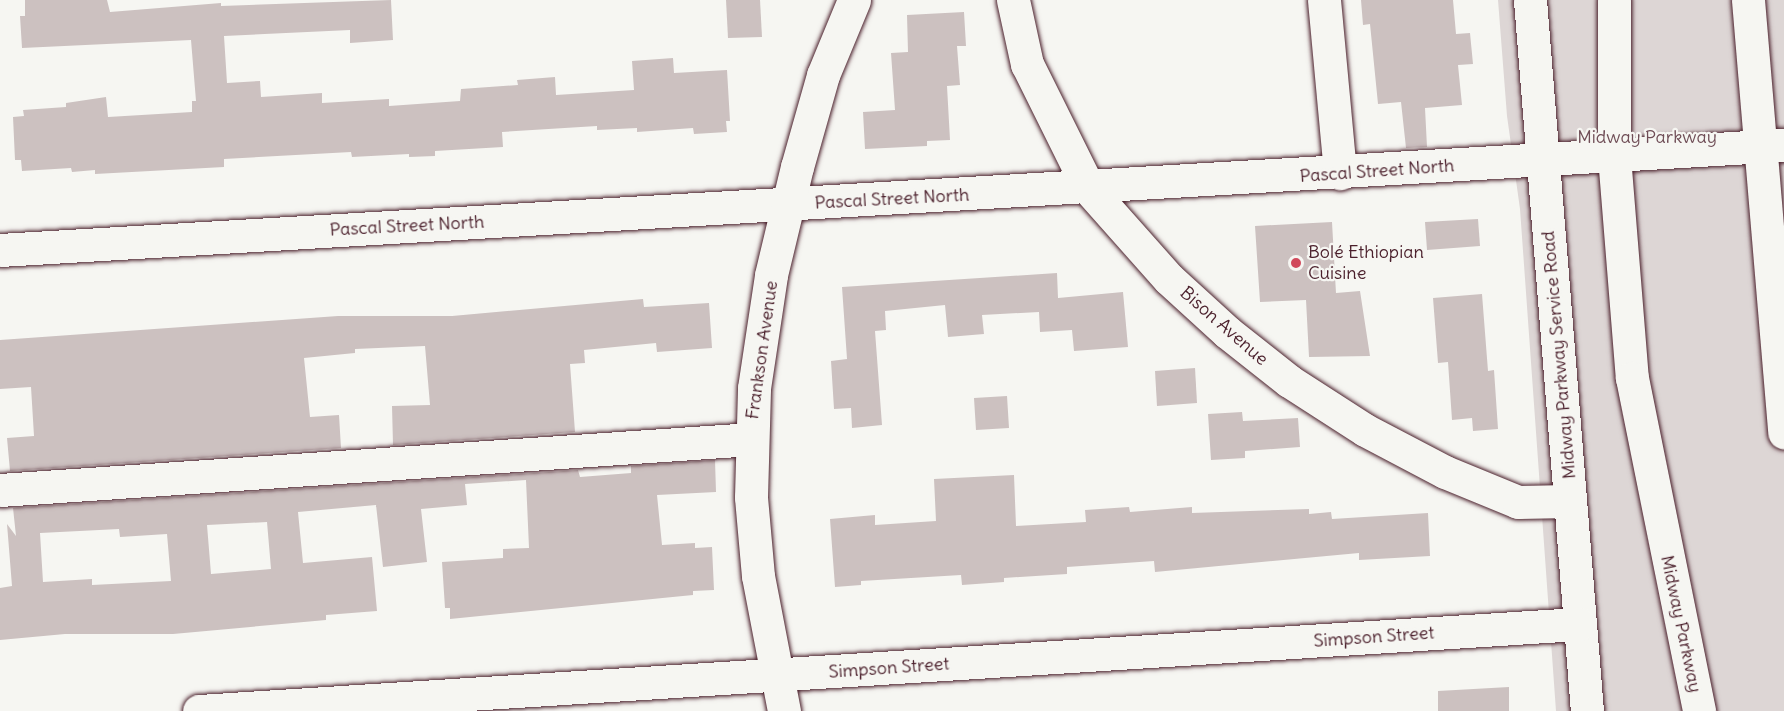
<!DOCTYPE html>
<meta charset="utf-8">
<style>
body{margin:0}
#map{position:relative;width:1784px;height:711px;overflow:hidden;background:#f6f6f2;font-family:Delius,sans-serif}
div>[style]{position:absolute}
.green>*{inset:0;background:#ddd6d5}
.building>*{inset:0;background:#ccc1c0}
.roads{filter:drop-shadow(0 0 2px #4a1f2b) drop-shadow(0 0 2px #4a1f2b)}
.minor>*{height:33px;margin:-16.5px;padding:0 16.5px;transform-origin:16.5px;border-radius:16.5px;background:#f6f6f2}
.dots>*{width:16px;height:16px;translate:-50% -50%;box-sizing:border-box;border:3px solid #f6f6f2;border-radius:50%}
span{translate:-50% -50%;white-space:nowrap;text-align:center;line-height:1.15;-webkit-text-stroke:4.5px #f6f6f2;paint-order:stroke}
.park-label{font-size:18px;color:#6f4d56}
.street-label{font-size:18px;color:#4a1f2b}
.poi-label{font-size:18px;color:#4a1f2b}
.left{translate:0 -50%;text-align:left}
</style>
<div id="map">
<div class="green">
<i style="clip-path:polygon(1498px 0,1784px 0,1784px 711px,1556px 711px,1520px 209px,1507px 116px)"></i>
</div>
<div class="building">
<i style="clip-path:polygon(25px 0,107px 0,110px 12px,221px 3px,221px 6px,391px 0,393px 40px,350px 43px,350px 30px,224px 36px,227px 83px,260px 81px,261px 97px,322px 93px,322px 103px,389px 99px,389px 106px,460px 101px,461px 89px,518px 85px,517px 80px,555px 77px,556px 95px,634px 90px,632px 61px,673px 58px,674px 73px,727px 70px,730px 121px,726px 121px,727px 132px,694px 134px,693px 128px,637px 132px,637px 128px,597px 130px,597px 126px,502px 132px,503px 147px,435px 151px,435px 156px,409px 157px,409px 154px,352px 157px,351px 152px,224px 159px,224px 167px,95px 174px,95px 170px,72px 172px,71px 168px,22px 171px,21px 160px,15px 160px,13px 117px,24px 116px,23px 110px,66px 107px,66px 103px,106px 97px,108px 117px,192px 112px,192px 101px,196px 101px,191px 40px,22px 48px,20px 16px,25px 16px)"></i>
<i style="clip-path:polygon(726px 0,760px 0,762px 37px,728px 38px)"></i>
<i style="clip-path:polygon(1361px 0,1453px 0,1456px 34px,1470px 33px,1473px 64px,1458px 65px,1462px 105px,1425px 108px,1427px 147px,1406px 148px,1401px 102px,1378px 104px,1370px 24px,1363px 25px)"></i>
<i style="clip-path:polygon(964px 12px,966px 46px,957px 46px,960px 85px,947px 86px,950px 140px,927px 141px,927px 146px,865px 149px,863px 112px,895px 110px,891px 53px,908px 52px,907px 15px)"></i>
<i style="clip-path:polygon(1478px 219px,1480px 246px,1427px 250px,1425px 222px)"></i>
<i style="clip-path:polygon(1332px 222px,1336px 293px,1360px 291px,1370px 356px,1309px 357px,1306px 300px,1260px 302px,1255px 226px)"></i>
<i style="clip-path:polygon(1057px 273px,1058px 298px,1123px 292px,1128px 347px,1074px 351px,1072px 330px,1040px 332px,1039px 312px,982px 315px,984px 334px,948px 337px,945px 305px,885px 311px,886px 330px,875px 331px,882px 425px,852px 428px,851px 408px,834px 409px,831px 361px,847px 359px,842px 287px)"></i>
<i style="clip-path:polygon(1482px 294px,1488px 371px,1494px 370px,1498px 429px,1473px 431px,1472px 418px,1452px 420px,1448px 362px,1438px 363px,1433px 298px)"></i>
<i style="clip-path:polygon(643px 299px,644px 307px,709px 303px,712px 348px,657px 352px,656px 343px,584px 350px,585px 363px,570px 364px,575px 432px,393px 445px,392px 406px,430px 405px,425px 346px,355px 349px,355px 353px,304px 358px,310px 417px,339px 415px,341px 448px,10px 471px,7px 438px,34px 436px,31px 387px,0 389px,0 340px,338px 316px,452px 316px)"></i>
<i style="clip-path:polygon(1195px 368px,1197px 403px,1157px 406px,1155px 371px)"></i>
<i style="clip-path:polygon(1007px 396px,1009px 428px,976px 430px,974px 398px)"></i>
<i style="clip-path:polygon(1242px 412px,1243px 421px,1298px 418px,1300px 447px,1245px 451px,1245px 458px,1211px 460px,1208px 414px)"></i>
<i style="clip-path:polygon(evenodd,715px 460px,716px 492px,657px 495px,662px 545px,695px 543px,695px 548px,712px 547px,714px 590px,693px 591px,693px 595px,450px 619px,450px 608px,445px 608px,442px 562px,503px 558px,503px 549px,529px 548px,526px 480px,465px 484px,467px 505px,421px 509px,427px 562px,383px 567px,376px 505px,298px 512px,303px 563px,372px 557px,377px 611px,326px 615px,326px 620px,173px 634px,65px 634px,0 640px,0 588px,12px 586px,7px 524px,16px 536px,13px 508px,578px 470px,580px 477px,631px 473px,631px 466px,715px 460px,267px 522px,271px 569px,211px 574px,207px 525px,267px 522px,715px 460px,119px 529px,120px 537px,167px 534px,171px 581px,92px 585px,92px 579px,43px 582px,40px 533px,119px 529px)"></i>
<i style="clip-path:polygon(1014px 475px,1016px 526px,1086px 522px,1085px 510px,1129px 507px,1130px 512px,1192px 507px,1192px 513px,1309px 509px,1309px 514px,1331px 512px,1332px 519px,1428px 513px,1430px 556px,1359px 560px,1359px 553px,1155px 572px,1154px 561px,1067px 567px,1067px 574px,1004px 578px,1004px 582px,962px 585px,961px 575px,861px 581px,861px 585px,835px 587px,830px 519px,875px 515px,875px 525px,936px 521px,934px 479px)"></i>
<i style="clip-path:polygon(1509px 687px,1509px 711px,1438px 711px,1438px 691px)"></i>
</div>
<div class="roads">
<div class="minor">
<i style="left:1013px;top:0;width:66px;rotate:77.7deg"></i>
<i style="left:1027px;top:64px;width:140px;rotate:63.6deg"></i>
<i style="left:1089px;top:189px;width:120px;rotate:48.4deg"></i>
<i style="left:1169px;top:279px;width:79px;rotate:42.4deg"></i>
<i style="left:1227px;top:332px;width:79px;rotate:38.3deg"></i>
<i style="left:1289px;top:381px;width:90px;rotate:32.8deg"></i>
<i style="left:1365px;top:430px;width:90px;rotate:27.7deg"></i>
<i style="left:1445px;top:472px;width:79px;rotate:22.3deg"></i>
<i style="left:1518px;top:502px;width:52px;rotate:-1.1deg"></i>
<i style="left:1324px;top:0;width:174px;rotate:84.7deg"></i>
<i style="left:1530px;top:0;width:713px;rotate:85.42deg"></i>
<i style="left:1614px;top:0;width:156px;rotate:90deg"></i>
<i style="left:1614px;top:156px;width:223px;rotate:85.4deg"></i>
<i style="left:1632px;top:378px;width:340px;rotate:78.6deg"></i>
<i style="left:1748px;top:0;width:434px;rotate:85.2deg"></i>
<i style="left:0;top:250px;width:1787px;rotate:-3.37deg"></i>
<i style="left:0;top:490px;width:753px;rotate:-3.88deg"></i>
<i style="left:199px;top:711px;width:1383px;rotate:-3.61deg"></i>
<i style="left:784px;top:711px;width:137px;rotate:-100.9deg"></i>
<i style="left:758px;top:576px;width:79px;rotate:-95.1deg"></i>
<i style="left:751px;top:497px;width:109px;rotate:-88.4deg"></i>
<i style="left:754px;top:388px;width:114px;rotate:-81.4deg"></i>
<i style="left:771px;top:275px;width:111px;rotate:-76.5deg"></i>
<i style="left:797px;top:167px;width:96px;rotate:-74.2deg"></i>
<i style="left:823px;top:75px;width:81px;rotate:-67.5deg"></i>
</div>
</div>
<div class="dots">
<i style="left:1296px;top:263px;background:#d1495b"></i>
</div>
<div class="park-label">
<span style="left:1647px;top:137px">Midway Parkway</span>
</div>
<div class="street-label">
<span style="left:1377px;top:171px;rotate:-4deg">Pascal Street North</span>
<span style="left:892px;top:199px;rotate:-3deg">Pascal Street North</span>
<span style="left:407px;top:226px;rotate:-3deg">Pascal Street North</span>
<span style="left:1224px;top:326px;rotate:41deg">Bison Avenue</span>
<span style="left:762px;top:350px;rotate:-82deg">Frankson Avenue</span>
<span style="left:1559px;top:355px;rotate:-95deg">Midway Parkway Service Road</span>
<span style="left:1681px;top:624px;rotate:78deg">Midway Parkway</span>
<span style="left:1374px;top:637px;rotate:-4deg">Simpson Street</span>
<span style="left:889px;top:668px;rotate:-4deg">Simpson Street</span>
</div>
<div class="poi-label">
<span class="left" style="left:1308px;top:263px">Bolé Ethiopian<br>Cuisine</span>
</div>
</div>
